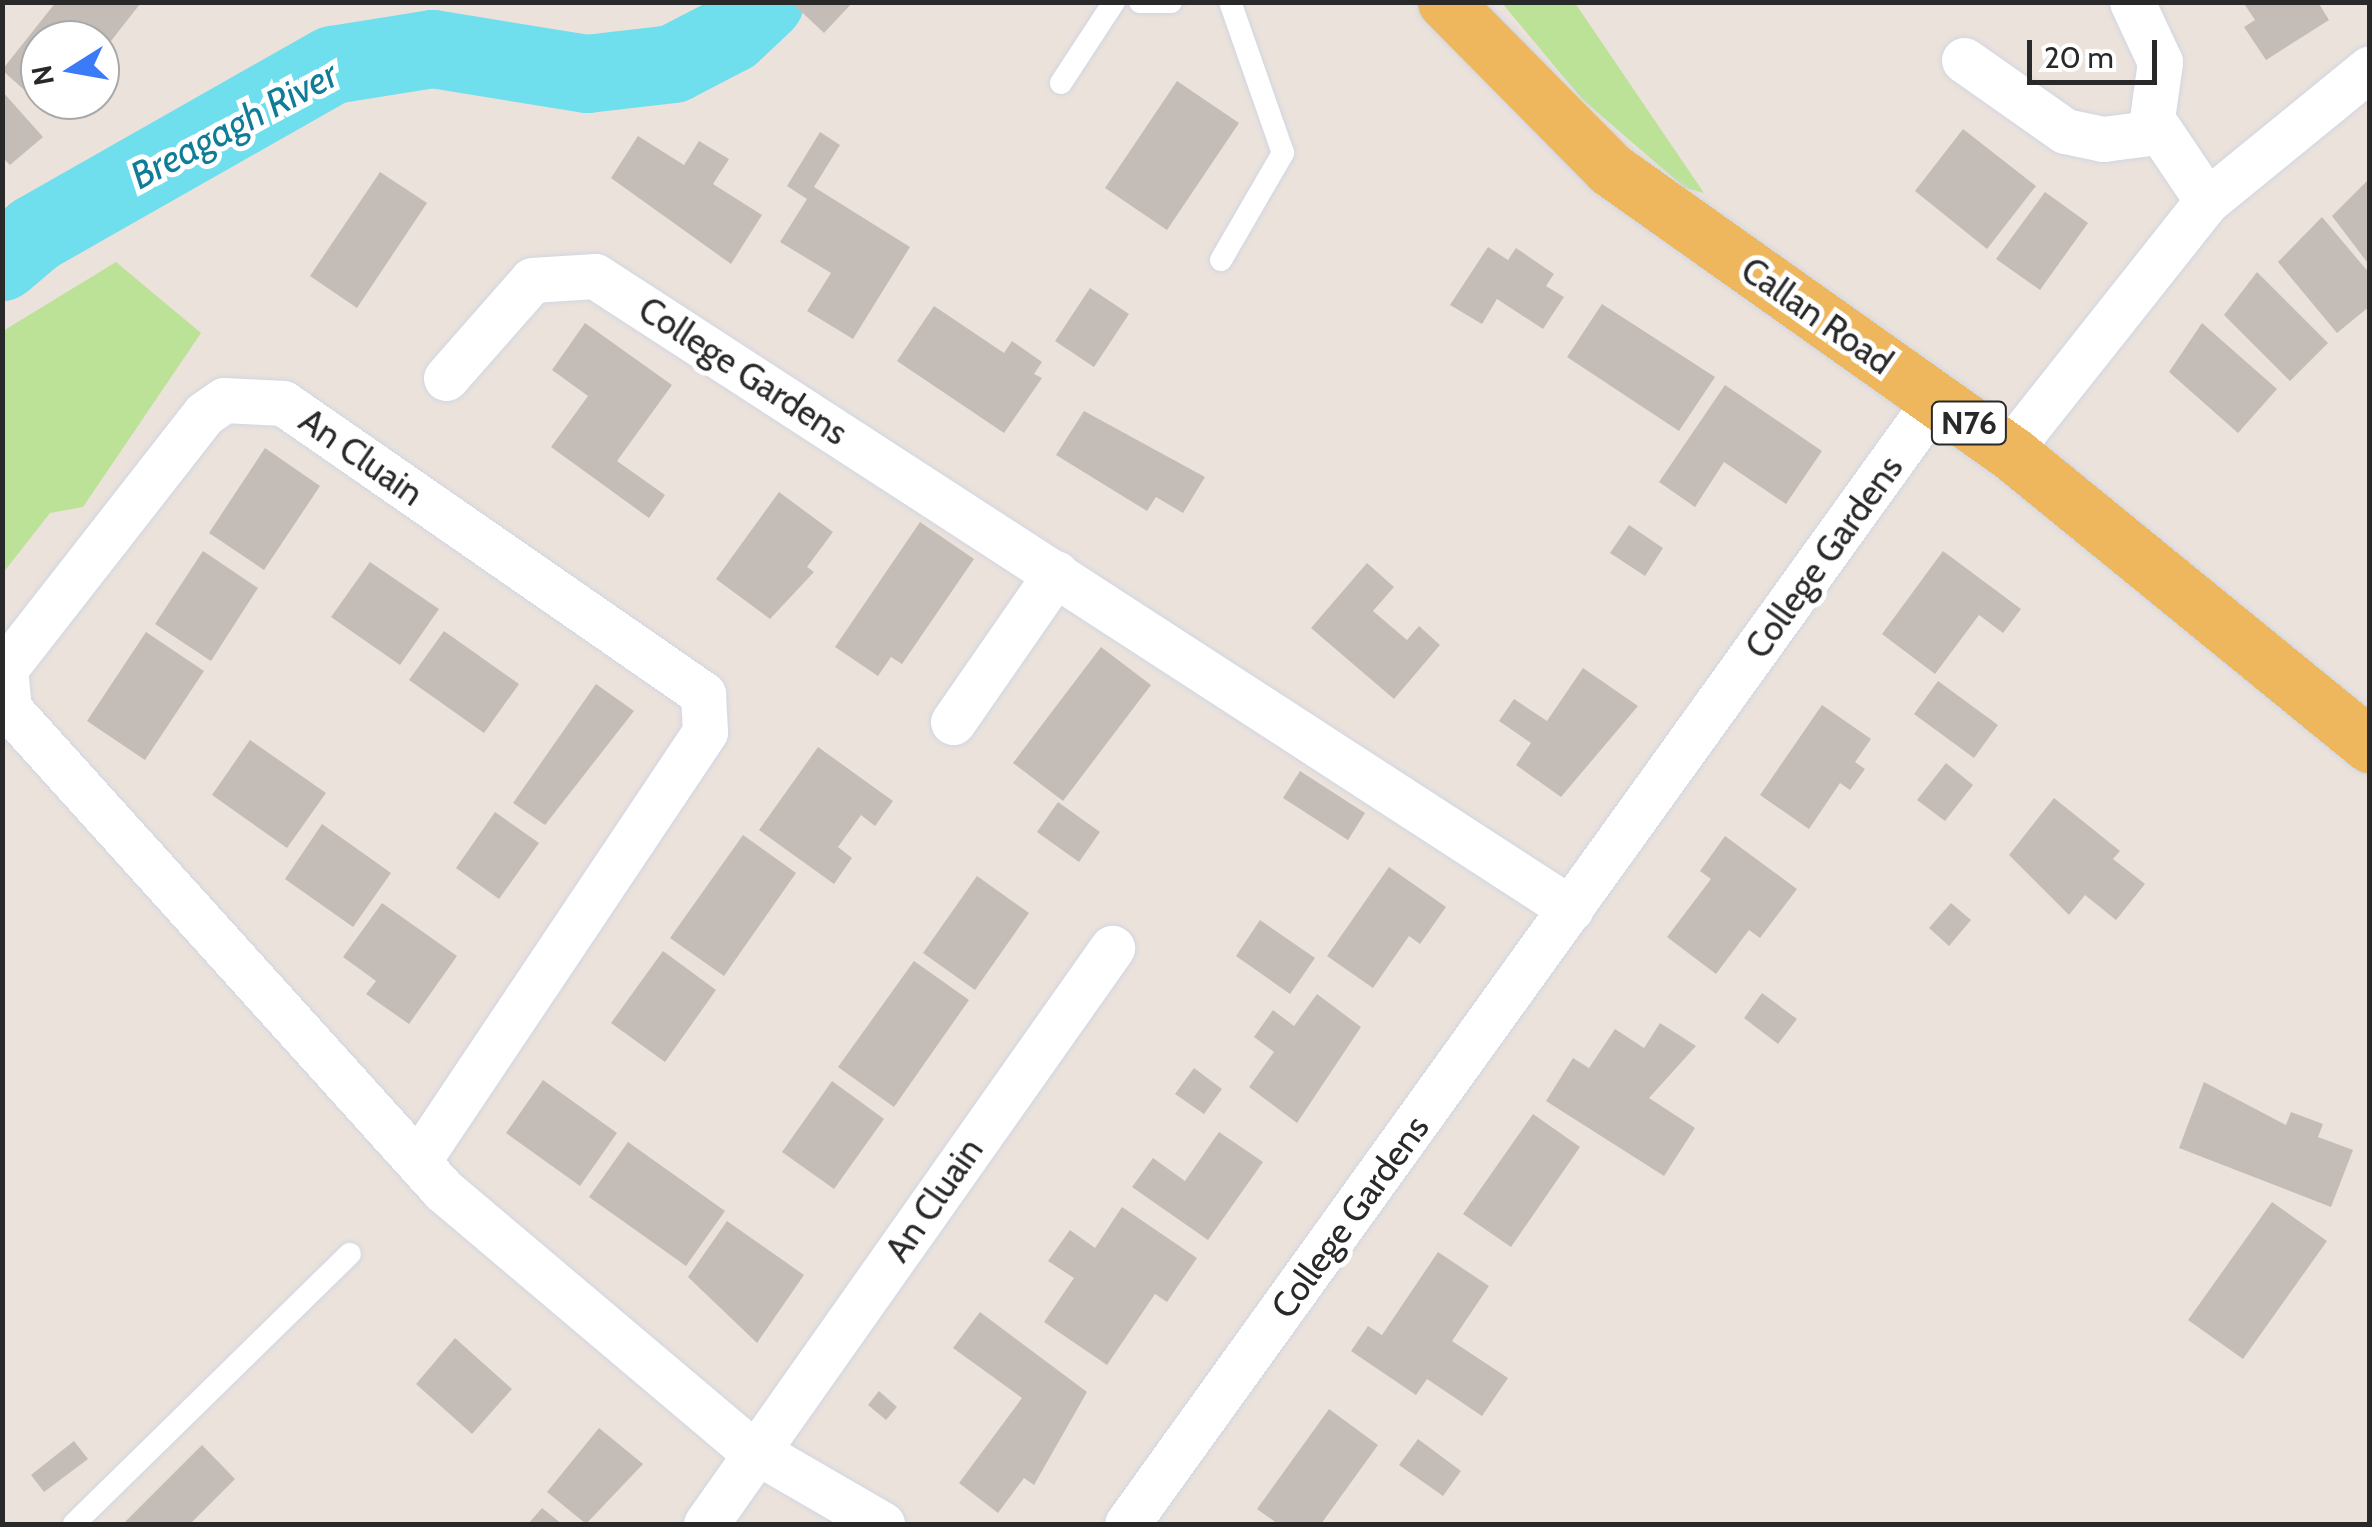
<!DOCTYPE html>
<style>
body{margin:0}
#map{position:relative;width:2372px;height:1527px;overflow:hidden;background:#ebe2db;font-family:Cabin,sans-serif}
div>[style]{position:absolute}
.green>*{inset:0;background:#bce298}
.river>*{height:78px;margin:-39px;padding:0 39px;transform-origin:39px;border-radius:39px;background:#6fdeed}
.building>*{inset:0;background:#c4bdb7}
.roads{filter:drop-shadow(0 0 2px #d1d6e2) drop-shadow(0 0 2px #d1d6e2)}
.lane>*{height:22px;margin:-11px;padding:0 11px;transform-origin:11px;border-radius:11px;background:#fff}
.street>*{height:45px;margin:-22.5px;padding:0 22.5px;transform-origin:22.5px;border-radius:22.5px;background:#fff}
.primary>*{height:55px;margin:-27.5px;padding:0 27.5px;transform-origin:27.5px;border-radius:27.5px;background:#efb75d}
span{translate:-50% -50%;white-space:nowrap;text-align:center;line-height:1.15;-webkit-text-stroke:10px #fff;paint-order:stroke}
.shield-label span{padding:2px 8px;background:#fff;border:2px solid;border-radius:8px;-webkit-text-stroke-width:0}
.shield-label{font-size:32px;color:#292929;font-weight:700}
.street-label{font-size:35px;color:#292929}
.water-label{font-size:38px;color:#0f7d98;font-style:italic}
.frame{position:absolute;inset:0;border:5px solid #292929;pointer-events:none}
.north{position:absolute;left:20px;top:20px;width:100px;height:100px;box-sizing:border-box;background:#fff;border:2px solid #a9a9a9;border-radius:50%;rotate:259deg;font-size:28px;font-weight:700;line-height:40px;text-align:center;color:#292929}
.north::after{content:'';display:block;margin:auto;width:35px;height:45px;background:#3c7bf7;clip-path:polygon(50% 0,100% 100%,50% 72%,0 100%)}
.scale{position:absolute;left:2027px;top:40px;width:130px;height:45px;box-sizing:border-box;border:5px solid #292929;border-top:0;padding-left:12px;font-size:30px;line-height:35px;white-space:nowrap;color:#292929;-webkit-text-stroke:8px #fff;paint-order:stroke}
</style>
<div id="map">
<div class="green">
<i style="clip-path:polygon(1502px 3px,1575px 3px,1704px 193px,1685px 188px,1582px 99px)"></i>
<i style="clip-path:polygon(116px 262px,201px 333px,83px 507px,50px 513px,3px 573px,3px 331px)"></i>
</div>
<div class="river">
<i style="left:2px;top:262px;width:43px;rotate:-40.3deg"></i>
<i style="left:35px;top:234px;width:343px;rotate:-29.6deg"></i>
<i style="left:333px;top:65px;width:101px;rotate:-9.1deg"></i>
<i style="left:433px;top:49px;width:156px;rotate:9.2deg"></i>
<i style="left:587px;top:74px;width:87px;rotate:-6.6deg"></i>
<i style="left:673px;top:64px;width:65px;rotate:-27.3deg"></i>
<i style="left:731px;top:34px;width:47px;rotate:-43.3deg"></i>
</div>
<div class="building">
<i style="clip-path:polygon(56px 2px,140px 4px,100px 55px,100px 40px,40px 40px,40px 100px,65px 100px,52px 115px,2px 70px)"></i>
<i style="clip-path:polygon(791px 2px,853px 2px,824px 33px)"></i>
<i style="clip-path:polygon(2243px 2px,2318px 2px,2329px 20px,2266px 60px,2244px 27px,2255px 20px)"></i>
<i style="clip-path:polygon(1177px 81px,1239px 123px,1167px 230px,1105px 188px)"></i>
<i style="clip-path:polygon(2px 91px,43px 137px,10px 165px,2px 157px)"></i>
<i style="clip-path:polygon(1963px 129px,2036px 186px,1987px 249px,1915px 191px)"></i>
<i style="clip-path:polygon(820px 132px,840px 145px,814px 187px,910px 247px,853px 339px,807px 311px,831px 273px,780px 242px,807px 199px,787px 186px)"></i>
<i style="clip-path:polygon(638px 136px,684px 165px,699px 141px,729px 159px,713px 184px,762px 215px,731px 264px,611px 178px)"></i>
<i style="clip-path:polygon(380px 172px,427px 203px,357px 308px,310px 276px)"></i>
<i style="clip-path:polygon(2370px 178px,2370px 266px,2332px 216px)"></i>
<i style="clip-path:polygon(2045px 192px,2088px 223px,2040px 290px,1996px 259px)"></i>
<i style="clip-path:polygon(2322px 217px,2370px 274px,2370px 306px,2337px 333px,2278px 262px)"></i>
<i style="clip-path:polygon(1488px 247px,1508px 260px,1516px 248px,1554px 274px,1546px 286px,1564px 297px,1543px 329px,1497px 299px,1482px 324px,1450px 305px)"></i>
<i style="clip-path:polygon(2257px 272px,2328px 343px,2290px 381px,2224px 315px)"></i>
<i style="clip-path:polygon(1090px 288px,1129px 314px,1094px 367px,1055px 341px)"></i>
<i style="clip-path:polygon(1602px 304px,1715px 377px,1679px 431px,1567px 357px)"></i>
<i style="clip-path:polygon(934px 306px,1004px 353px,1012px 341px,1042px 362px,1034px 374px,1042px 378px,1004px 433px,897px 361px)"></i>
<i style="clip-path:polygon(585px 323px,672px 385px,617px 461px,665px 495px,649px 518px,551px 447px,588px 396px,552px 370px)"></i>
<i style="clip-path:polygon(2202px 323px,2277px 389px,2238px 433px,2169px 372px)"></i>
<i style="clip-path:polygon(1725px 385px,1822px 451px,1786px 504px,1724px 462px,1695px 507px,1659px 482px)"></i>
<i style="clip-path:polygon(1084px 411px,1205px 477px,1183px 513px,1156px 497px,1147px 511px,1056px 455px)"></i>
<i style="clip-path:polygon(265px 448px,320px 486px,264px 570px,209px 533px)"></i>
<i style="clip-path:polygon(779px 492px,833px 532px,807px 567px,814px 572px,770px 619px,716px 579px)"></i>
<i style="clip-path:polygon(920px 522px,974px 559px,902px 664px,891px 657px,878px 676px,835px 647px)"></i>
<i style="clip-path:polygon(1629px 525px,1663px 548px,1645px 576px,1610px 553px)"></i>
<i style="clip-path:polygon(203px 551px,258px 588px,211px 661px,155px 624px)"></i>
<i style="clip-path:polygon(1943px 551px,2021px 609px,2003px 633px,1979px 615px,1935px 674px,1882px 634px)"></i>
<i style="clip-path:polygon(370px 562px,439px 609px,400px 665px,331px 617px)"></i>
<i style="clip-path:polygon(1367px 563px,1394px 587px,1373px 611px,1407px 640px,1419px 626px,1440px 645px,1394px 699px,1311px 628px)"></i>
<i style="clip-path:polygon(444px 631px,519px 684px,484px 733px,409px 680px)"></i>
<i style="clip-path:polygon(146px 632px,204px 671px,145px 760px,87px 721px)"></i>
<i style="clip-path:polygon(1101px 647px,1151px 685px,1063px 801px,1013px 763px)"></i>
<i style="clip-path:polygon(1583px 668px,1638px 706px,1561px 797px,1516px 765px,1531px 743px,1499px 721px,1514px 699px,1547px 721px)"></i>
<i style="clip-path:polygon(1938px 681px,1998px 725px,1974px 758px,1914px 714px)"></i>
<i style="clip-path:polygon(596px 684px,634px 711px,545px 825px,513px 803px)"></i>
<i style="clip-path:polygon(1822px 705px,1871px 739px,1855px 762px,1865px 769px,1850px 790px,1840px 783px,1809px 829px,1760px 795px)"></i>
<i style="clip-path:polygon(250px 740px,326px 793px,287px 848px,212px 795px)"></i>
<i style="clip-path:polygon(818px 747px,893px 801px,875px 826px,861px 815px,838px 847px,852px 858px,834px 884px,759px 830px)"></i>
<i style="clip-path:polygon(1946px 763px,1973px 785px,1945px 821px,1917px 800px)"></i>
<i style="clip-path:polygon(1300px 771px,1365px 813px,1348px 840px,1283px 798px)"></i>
<i style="clip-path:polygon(2054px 798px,2120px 851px,2113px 859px,2145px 884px,2116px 920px,2085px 895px,2069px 915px,2009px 855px)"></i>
<i style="clip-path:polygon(1058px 802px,1100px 832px,1079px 862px,1037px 832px)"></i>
<i style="clip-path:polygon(495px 812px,539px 843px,499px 899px,456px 868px)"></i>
<i style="clip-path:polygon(322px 824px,391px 873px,353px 927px,285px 879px)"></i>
<i style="clip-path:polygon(743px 835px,796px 873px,724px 976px,670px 938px)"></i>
<i style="clip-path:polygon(1725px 836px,1797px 889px,1760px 938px,1749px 930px,1716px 974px,1667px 937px,1711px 879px,1700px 871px)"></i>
<i style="clip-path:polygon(1389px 867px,1446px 907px,1420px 944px,1409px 936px,1373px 988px,1327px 956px)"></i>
<i style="clip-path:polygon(977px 876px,1029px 913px,975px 990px,923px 953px)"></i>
<i style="clip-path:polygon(382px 903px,457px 956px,409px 1024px,366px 994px,376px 981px,343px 957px)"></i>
<i style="clip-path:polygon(1951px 903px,1971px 920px,1949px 946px,1929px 928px)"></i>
<i style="clip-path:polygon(1260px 920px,1315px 958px,1290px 994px,1236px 956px)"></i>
<i style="clip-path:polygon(663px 951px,716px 990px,665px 1062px,611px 1023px)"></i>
<i style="clip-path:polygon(914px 961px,969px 1000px,894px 1107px,838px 1067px)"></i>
<i style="clip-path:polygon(1762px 993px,1797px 1019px,1778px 1044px,1744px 1018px)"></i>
<i style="clip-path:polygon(1317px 994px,1361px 1027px,1297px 1123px,1249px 1087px,1274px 1052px,1254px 1037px,1273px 1010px,1294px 1026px)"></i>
<i style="clip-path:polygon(1660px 1023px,1696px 1046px,1649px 1098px,1695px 1128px,1664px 1176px,1546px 1101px,1573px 1058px,1589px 1068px,1615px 1029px,1644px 1048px)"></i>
<i style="clip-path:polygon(1194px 1068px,1222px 1089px,1204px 1114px,1175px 1094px)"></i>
<i style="clip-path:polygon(543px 1080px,617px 1133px,580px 1186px,506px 1133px)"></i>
<i style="clip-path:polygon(832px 1081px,884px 1119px,834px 1189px,782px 1152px)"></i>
<i style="clip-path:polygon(2204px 1082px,2286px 1125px,2291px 1112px,2323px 1124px,2318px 1137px,2353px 1150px,2331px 1207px,2179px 1148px)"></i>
<i style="clip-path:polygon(1533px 1114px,1580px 1147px,1511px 1247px,1463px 1214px)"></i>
<i style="clip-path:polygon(1219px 1132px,1263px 1162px,1208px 1240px,1132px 1187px,1153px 1158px,1185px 1181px)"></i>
<i style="clip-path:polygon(628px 1142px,725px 1211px,686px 1266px,589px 1197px)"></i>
<i style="clip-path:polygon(2272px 1202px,2327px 1241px,2243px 1359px,2188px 1320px)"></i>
<i style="clip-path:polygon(1122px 1207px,1197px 1258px,1167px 1302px,1155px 1294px,1107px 1365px,1044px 1322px,1074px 1278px,1048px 1261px,1070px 1230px,1095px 1248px)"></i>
<i style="clip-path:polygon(727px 1221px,804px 1275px,757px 1343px,688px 1277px)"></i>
<i style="clip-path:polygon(1438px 1252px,1489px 1286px,1452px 1341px,1508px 1378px,1482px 1416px,1427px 1379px,1416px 1395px,1351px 1351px,1368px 1326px,1382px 1335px)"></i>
<i style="clip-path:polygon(980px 1312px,1087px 1392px,1034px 1485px,1024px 1478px,998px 1513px,959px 1483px,1022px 1398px,953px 1348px)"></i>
<i style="clip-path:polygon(455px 1338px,512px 1389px,472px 1434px,416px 1384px)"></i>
<i style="clip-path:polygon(879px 1391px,897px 1407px,886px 1420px,868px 1405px)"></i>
<i style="clip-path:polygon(1329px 1409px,1378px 1445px,1321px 1524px,1278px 1524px,1257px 1509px)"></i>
<i style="clip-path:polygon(599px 1428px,643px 1464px,586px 1524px,547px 1492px)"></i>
<i style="clip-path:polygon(1418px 1439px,1461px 1471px,1443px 1496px,1399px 1465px)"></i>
<i style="clip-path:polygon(74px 1441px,88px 1459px,44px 1492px,31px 1475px)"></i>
<i style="clip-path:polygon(202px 1445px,235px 1479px,190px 1524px,123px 1524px)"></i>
<i style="clip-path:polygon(542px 1508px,562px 1524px,528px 1524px)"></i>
</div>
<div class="roads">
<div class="lane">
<i style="left:1140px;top:2px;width:31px"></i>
<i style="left:1061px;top:83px;width:97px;rotate:-56.8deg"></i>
<i style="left:1221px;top:260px;width:124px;rotate:-59.9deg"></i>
<i style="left:1283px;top:153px;width:160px;rotate:-109.3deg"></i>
<i style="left:74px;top:1524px;width:386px;rotate:-44.4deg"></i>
</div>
<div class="street">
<i style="left:2132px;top:2px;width:66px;rotate:65deg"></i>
<i style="left:2160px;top:62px;width:58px;rotate:98deg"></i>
<i style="left:2152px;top:119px;width:99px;rotate:56.1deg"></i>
<i style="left:1964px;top:60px;width:123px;rotate:35.1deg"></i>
<i style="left:2065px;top:131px;width:39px;rotate:12deg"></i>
<i style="left:2103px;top:139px;width:55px;rotate:-7.3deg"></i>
<i style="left:446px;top:378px;width:130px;rotate:-48.7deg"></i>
<i style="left:532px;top:280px;width:63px;rotate:-3.6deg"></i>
<i style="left:595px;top:276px;width:1163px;rotate:32.97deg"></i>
<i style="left:2008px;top:452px;width:320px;rotate:-51.6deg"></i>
<i style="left:2207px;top:201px;width:210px;rotate:-39.2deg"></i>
<i style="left:953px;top:722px;width:181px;rotate:-55.3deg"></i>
<i style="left:418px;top:1161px;width:516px;rotate:-56.22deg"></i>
<i style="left:705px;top:732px;width:38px;rotate:-93deg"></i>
<i style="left:703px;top:694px;width:511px;rotate:-145.28deg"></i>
<i style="left:283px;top:403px;width:59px;rotate:-177.1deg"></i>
<i style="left:224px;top:400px;width:24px;rotate:145deg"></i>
<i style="left:204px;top:414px;width:323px;rotate:128deg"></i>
<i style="left:5px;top:669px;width:40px;rotate:84.3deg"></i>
<i style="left:9px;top:709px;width:648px;rotate:47.94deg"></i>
<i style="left:443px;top:1190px;width:392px;rotate:40.2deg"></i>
<i style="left:742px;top:1443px;width:162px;rotate:30.1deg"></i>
<i style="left:706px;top:1524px;width:705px;rotate:-54.82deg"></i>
<i style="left:1127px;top:1524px;width:1386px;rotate:-54.28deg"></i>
</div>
<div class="primary">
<i style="left:1445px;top:2px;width:235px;rotate:45.3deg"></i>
<i style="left:1610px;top:169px;width:496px;rotate:35.3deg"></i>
<i style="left:2015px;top:456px;width:458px;rotate:39.2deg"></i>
</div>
</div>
<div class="shield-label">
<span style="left:1969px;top:423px">N76</span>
</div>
<div class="street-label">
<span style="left:1817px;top:316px;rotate:35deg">Callan Road</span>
<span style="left:743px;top:371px;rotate:33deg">College Gardens</span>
<span style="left:361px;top:457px;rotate:35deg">An Cluain</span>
<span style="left:1824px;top:557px;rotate:-54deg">College Gardens</span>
<span style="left:934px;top:1200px;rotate:-55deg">An Cluain</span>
<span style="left:1350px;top:1217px;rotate:-54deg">College Gardens</span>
</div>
<div class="water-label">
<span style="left:234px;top:125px;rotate:-28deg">Breagagh River</span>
</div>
<div class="frame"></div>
<div class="north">N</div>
<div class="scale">20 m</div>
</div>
